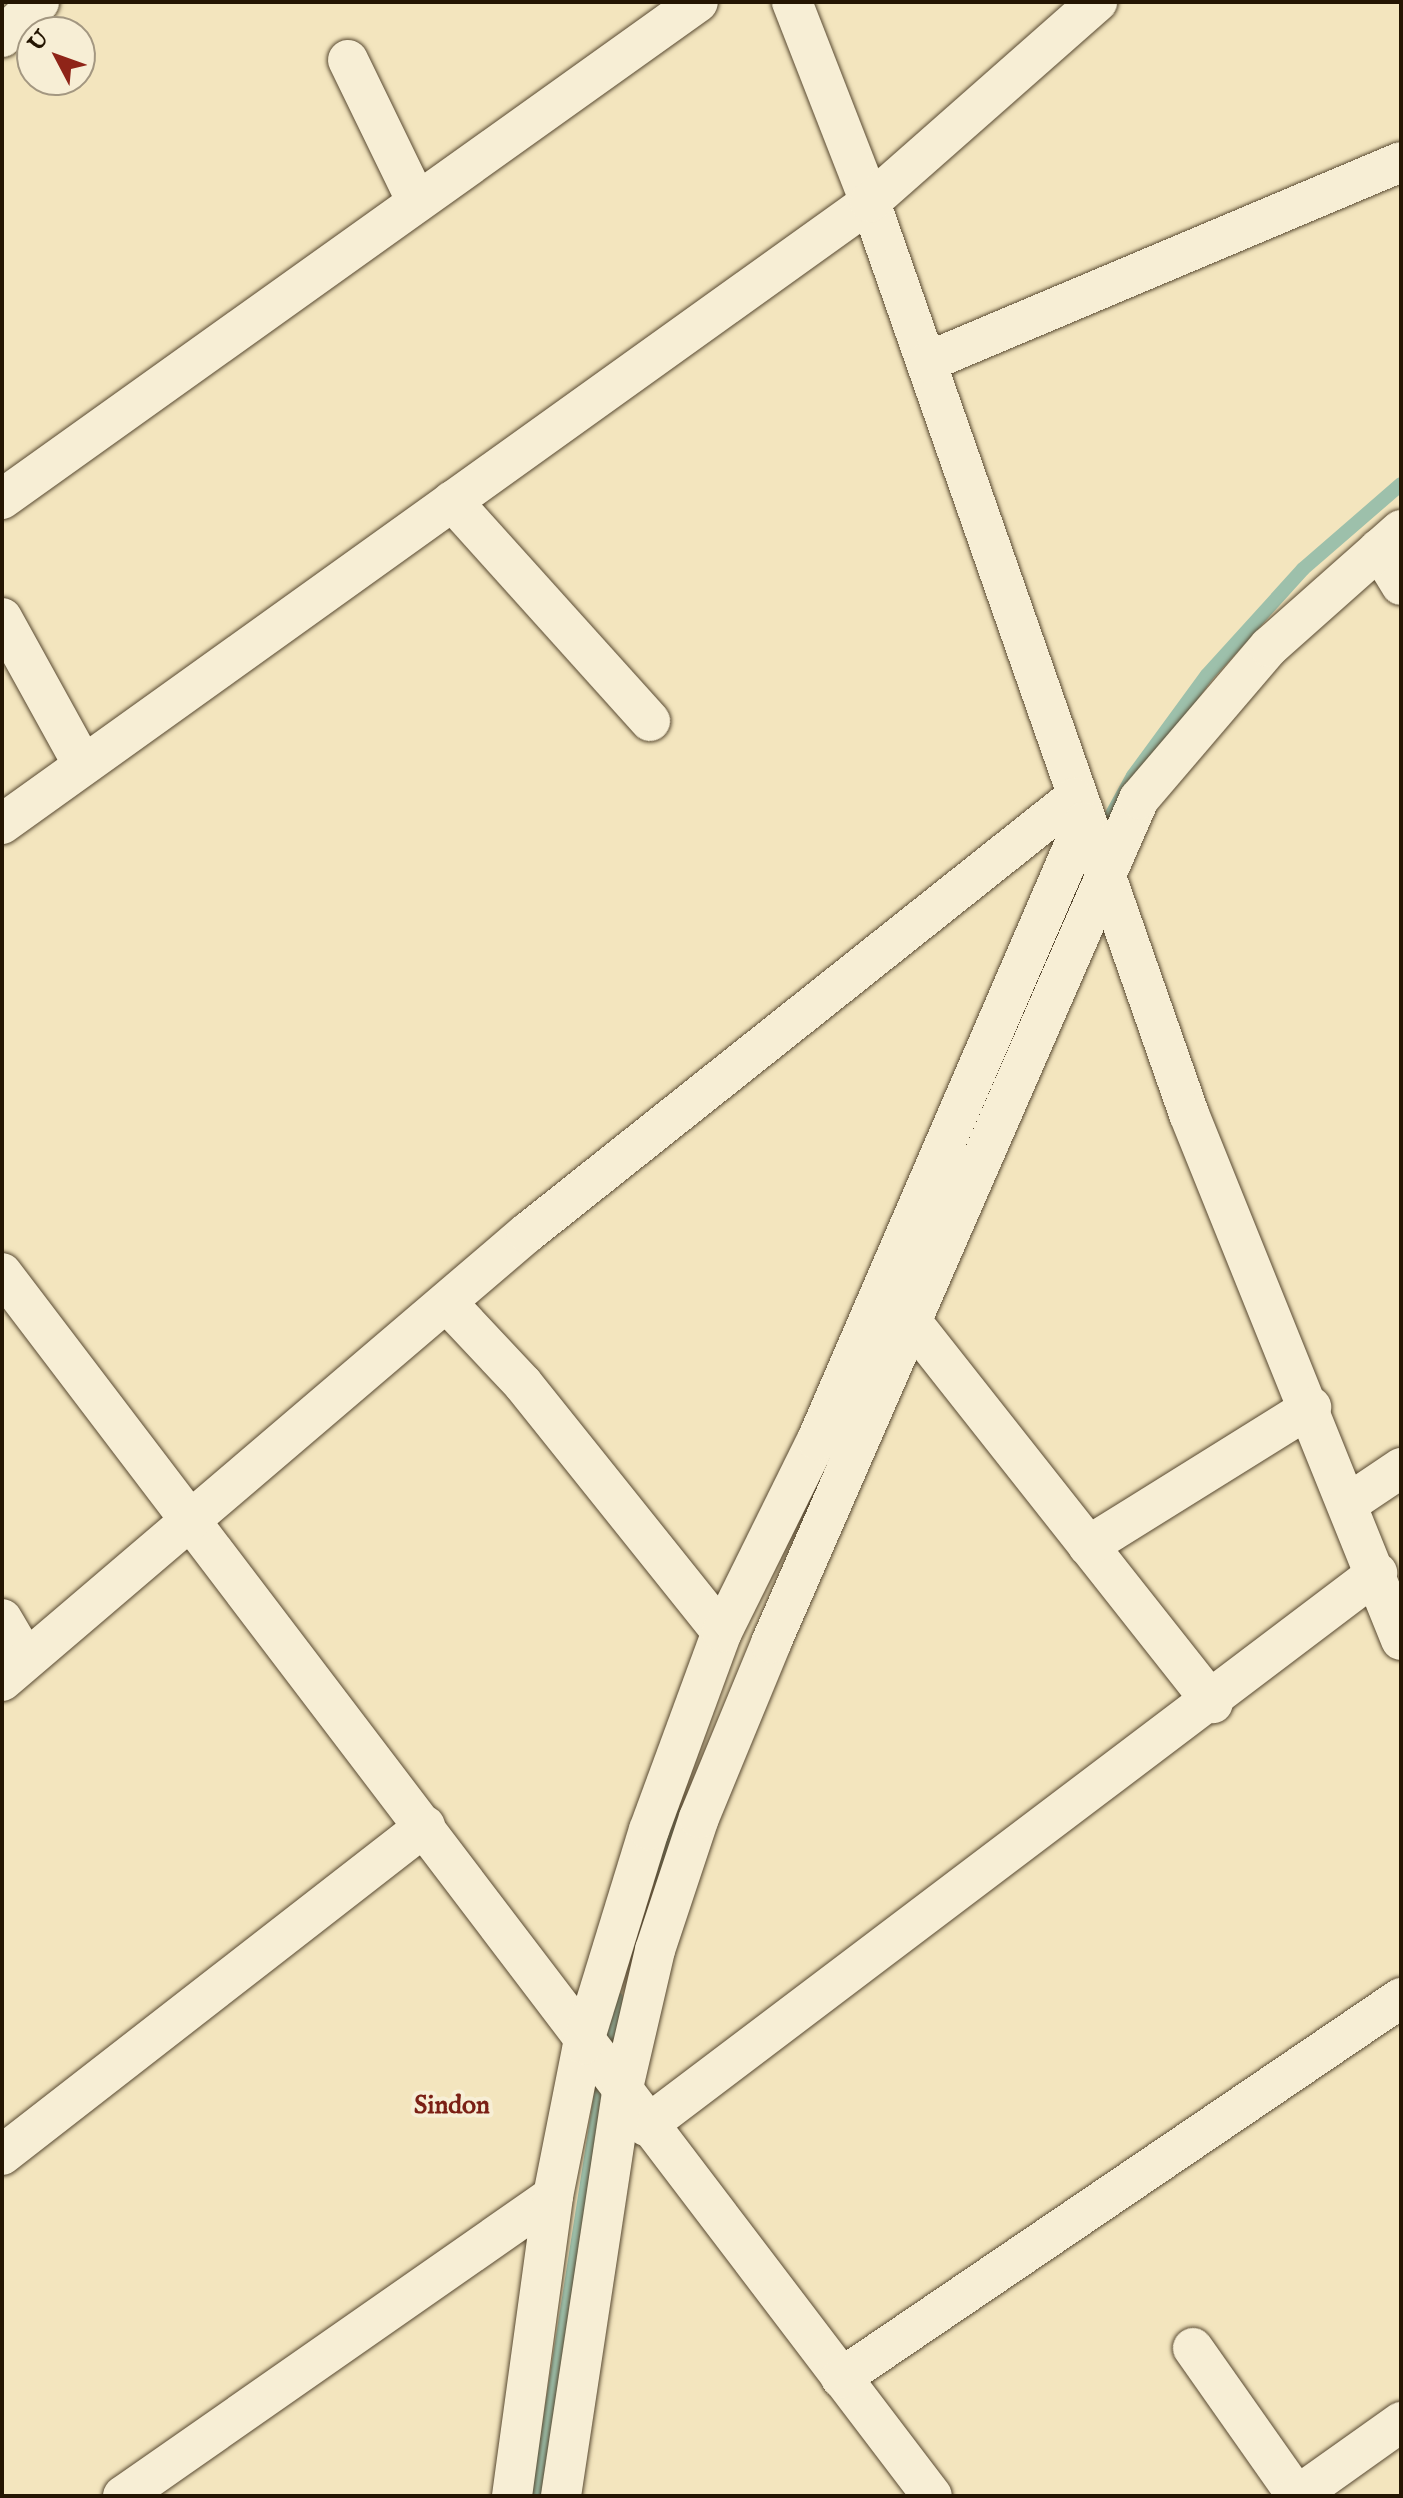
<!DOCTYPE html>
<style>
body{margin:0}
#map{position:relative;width:1403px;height:2498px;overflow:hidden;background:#f3e5be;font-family:"IM FELL English",serif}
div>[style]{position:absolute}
.stream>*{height:14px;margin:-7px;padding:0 7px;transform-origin:7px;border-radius:7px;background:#9dc0ab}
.roads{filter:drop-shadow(0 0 2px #584931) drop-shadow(0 0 2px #584931)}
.minor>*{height:40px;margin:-20px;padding:0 20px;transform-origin:20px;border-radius:20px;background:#f7eed5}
span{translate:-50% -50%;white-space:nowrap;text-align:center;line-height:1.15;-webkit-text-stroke:8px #f7eed5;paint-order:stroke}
.quarter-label{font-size:26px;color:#7a1f14;font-weight:700}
.frame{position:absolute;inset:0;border:4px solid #241502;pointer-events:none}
.north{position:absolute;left:16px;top:16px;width:80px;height:80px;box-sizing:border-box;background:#f7eed5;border:2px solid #a39781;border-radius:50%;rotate:311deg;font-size:22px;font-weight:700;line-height:32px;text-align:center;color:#241502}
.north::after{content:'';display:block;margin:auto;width:28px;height:36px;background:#8f2418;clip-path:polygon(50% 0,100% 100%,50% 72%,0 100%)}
</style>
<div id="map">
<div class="stream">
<i style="left:1100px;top:836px;width:68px;rotate:-61.2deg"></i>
<i style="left:1133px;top:776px;width:125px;rotate:-53.8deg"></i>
<i style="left:1207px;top:675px;width:143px;rotate:-47.8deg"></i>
<i style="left:1303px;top:569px;width:130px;rotate:-40.9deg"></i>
<i style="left:1069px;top:910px;width:55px;rotate:-67.6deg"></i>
<i style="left:653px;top:1876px;width:67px;rotate:-65.3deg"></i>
<i style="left:538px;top:2496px;width:504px;rotate:-81.1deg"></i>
</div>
<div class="roads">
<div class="minor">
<i style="left:792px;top:2px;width:215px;rotate:68.7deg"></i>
<i style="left:870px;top:202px;width:966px;rotate:70.72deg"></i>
<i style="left:1189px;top:1114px;width:567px;rotate:68.05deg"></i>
<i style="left:2px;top:37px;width:51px;rotate:-43.4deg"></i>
<i style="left:348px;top:60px;width:158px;rotate:64.1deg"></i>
<i style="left:927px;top:362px;width:514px;rotate:-22.88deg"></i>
<i style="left:2px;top:499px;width:855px;rotate:-35.53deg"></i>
<i style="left:452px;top:501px;width:296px;rotate:48deg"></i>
<i style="left:1379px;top:549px;width:42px;rotate:58.6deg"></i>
<i style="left:2px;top:618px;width:166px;rotate:61.1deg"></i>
<i style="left:2px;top:824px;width:1068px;rotate:-35.62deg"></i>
<i style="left:870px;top:202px;width:303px;rotate:-41.4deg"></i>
<i style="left:2px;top:1273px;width:1536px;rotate:52.75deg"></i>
<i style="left:447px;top:1303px;width:111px;rotate:46.8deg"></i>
<i style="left:523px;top:1384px;width:318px;rotate:51.3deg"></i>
<i style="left:911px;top:1321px;width:487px;rotate:51.7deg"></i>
<i style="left:1349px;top:1503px;width:63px;rotate:-33.9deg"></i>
<i style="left:1088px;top:1546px;width:263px;rotate:-31.9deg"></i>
<i style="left:2px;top:1619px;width:45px;rotate:59.5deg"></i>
<i style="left:2px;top:1681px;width:690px;rotate:-40.48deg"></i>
<i style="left:527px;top:1233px;width:699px;rotate:-38.49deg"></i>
<i style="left:646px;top:2126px;width:917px;rotate:-37.11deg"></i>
<i style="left:2px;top:2155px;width:536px;rotate:-37.87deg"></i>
<i style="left:1193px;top:2348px;width:181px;rotate:54.9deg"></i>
<i style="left:841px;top:2378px;width:677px;rotate:-34.16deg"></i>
<i style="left:123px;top:2496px;width:524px;rotate:-34.9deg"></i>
<i style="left:512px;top:2496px;width:303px;rotate:-82.2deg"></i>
<i style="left:553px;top:2196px;width:155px;rotate:-78.8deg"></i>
<i style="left:583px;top:2044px;width:224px;rotate:-72.9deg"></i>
<i style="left:649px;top:1830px;width:211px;rotate:-69.8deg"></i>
<i style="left:722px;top:1632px;width:214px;rotate:-63.7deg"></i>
<i style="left:817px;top:1440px;width:673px;rotate:-66.63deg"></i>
<i style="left:561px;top:2496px;width:409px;rotate:-81.4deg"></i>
<i style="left:622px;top:2092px;width:146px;rotate:-76.9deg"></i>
<i style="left:655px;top:1950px;width:139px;rotate:-71.6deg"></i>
<i style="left:699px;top:1818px;width:189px;rotate:-67.6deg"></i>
<i style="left:771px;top:1643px;width:921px;rotate:-66.44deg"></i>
<i style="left:1139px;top:799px;width:200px;rotate:-49.5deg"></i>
<i style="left:1269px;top:647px;width:176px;rotate:-41.6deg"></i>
<i style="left:1297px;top:2496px;width:128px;rotate:-35.4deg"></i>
</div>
</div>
<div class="quarter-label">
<span style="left:452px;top:2106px">Sindon</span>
</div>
<div class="frame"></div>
<div class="north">U</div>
</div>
